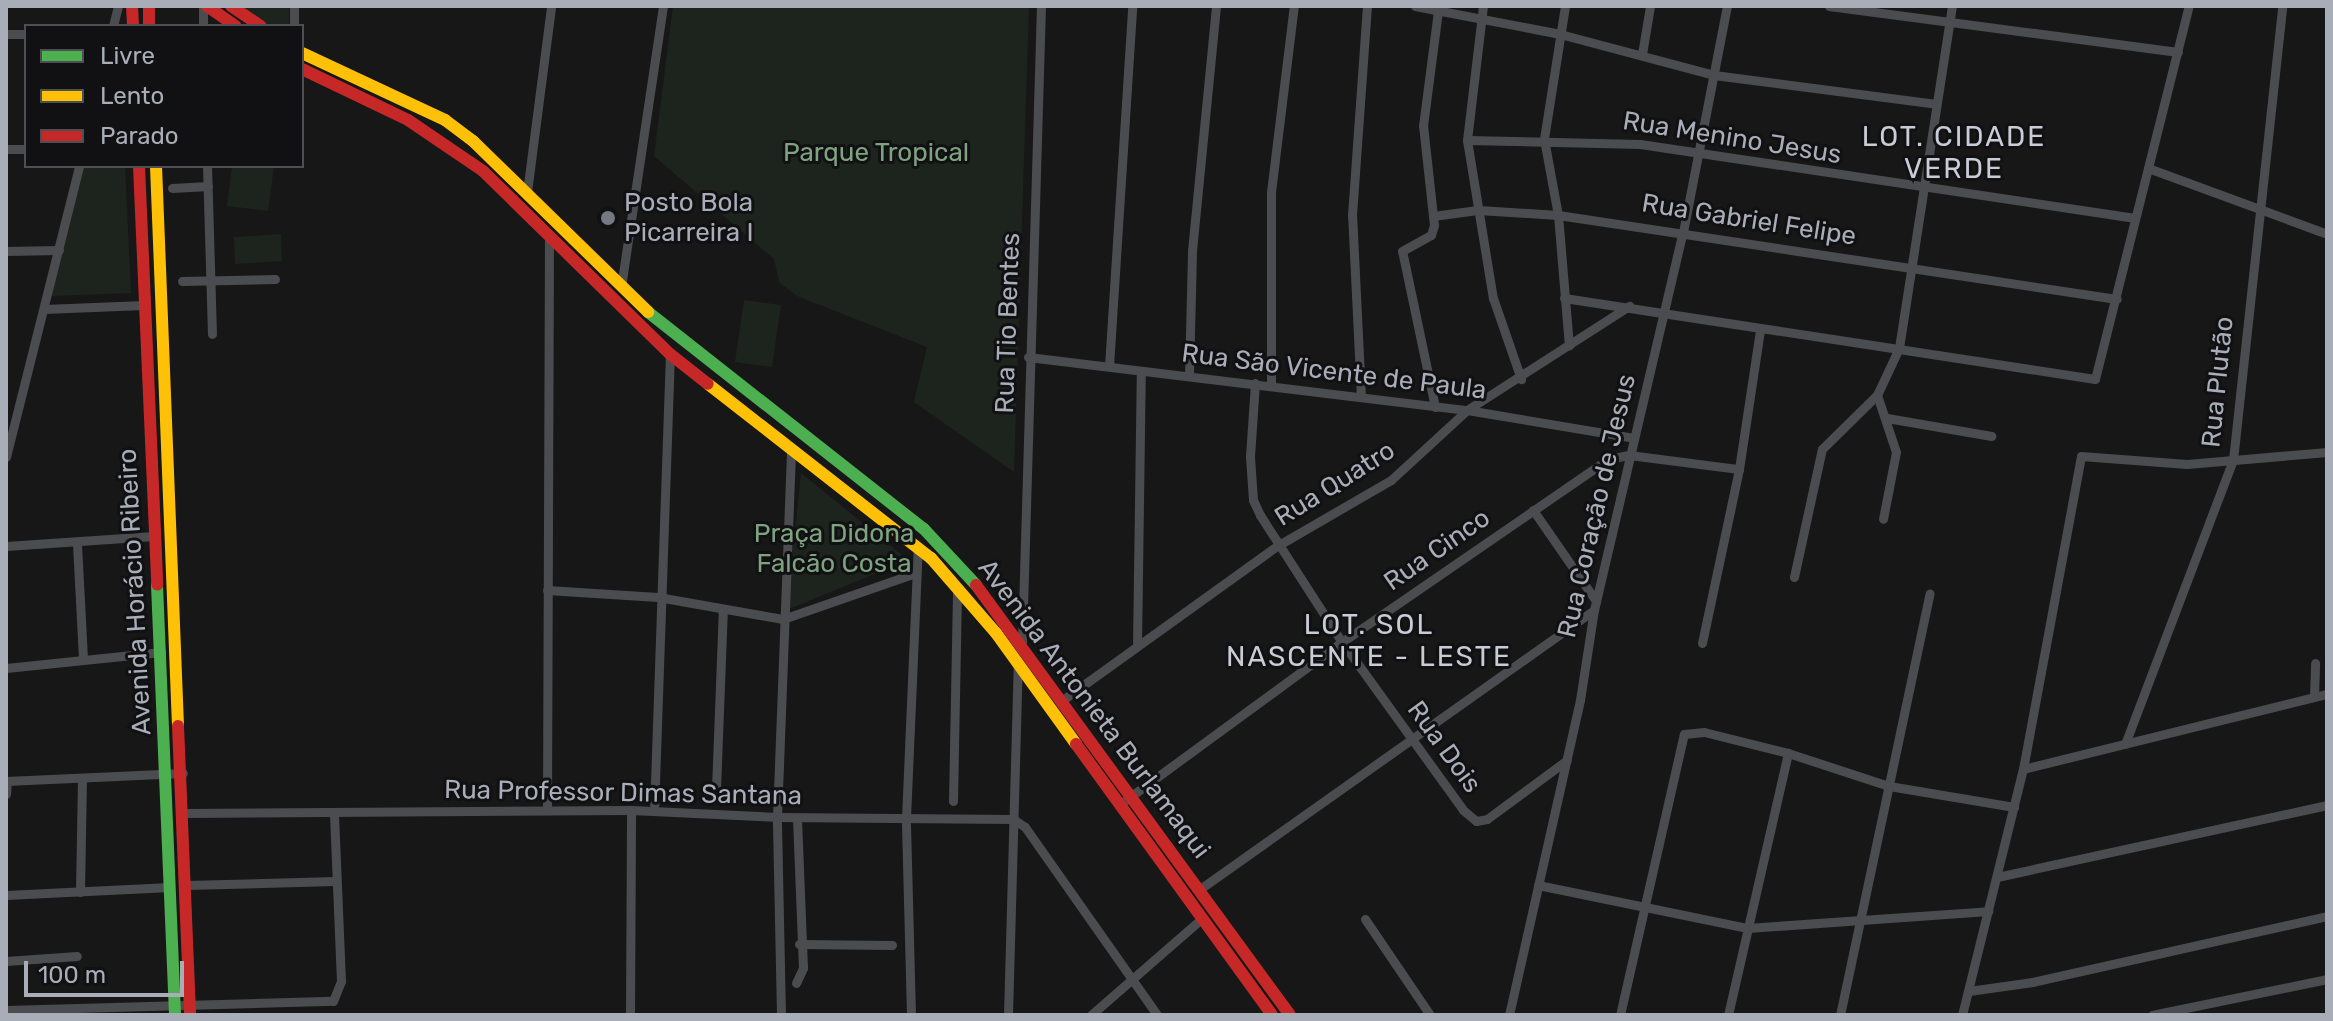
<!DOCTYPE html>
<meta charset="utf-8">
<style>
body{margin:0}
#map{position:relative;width:2333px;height:1021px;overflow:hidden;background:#171717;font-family:Rubik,sans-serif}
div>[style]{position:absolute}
.green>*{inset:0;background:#1d241e}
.street>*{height:9px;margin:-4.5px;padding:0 4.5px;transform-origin:4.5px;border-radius:4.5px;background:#4b4c50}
.fast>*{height:12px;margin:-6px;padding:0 6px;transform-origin:6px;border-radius:6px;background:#4caf50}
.slow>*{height:12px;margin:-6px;padding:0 6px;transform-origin:6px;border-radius:6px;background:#ffc107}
.jam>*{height:12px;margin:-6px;padding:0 6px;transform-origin:6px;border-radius:6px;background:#c62828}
.dots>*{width:22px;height:22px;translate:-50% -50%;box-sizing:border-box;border:4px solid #111113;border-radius:50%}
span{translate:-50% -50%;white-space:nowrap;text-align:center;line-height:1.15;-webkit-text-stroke:6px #111113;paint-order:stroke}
.street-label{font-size:26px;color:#a8adb8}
.park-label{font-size:26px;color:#7fa381}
.poi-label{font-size:26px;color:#a8adb8}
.left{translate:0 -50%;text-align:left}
.neighbourhood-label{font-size:28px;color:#c9ccd4;letter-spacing:2px}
.frame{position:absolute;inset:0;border:8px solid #a8adb8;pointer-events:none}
.legend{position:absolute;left:24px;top:24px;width:280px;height:144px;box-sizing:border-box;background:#111113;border:2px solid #4d4f55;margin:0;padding:10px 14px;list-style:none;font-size:24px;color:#a8adb8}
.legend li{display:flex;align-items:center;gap:16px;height:40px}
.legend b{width:40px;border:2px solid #4d4f55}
.scale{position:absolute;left:24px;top:961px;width:160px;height:36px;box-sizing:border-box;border:4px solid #a8adb8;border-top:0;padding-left:10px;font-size:24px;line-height:28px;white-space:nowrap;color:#a8adb8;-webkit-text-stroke:6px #111113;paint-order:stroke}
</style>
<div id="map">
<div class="green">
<i style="clip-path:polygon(240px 6px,289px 6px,289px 26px,267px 26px)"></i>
<i style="clip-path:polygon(673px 6px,1029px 6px,1014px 472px,914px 402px,927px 347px,797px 296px,779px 282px,774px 259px,654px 156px)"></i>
<i style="clip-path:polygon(82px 166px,125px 166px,131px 293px,50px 296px)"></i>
<i style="clip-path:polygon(232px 166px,274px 166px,268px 211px,227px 206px)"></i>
<i style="clip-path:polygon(281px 234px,282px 261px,235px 264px,234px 237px)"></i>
<i style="clip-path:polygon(744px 300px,781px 305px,772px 367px,735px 362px)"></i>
<i style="clip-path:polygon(801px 473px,908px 560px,787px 610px)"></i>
</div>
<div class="street">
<i style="left:203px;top:6px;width:20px;rotate:90deg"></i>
<i style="left:1415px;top:6px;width:148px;rotate:10.9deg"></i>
<i style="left:1560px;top:34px;width:159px;rotate:14.9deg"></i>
<i style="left:1714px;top:75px;width:224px;rotate:7.4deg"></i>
<i style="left:1483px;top:6px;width:135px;rotate:96.8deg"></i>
<i style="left:1467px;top:140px;width:160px;rotate:80.7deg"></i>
<i style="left:1493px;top:298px;width:86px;rotate:70.9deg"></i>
<i style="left:1565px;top:6px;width:135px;rotate:99deg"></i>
<i style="left:1544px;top:139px;width:77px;rotate:79.6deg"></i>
<i style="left:1558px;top:215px;width:131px;rotate:85.2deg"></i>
<i style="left:1829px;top:6px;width:352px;rotate:7.5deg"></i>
<i style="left:113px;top:26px;width:21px;rotate:-76deg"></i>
<i style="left:294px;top:26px;width:20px;rotate:-90deg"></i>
<i style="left:6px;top:34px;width:20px"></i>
<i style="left:1642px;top:54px;width:49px;rotate:-80.5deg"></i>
<i style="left:1467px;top:140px;width:173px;rotate:1.3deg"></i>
<i style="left:1640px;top:144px;width:499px;rotate:8.5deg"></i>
<i style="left:6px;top:149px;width:20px"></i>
<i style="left:207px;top:166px;width:168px;rotate:88.3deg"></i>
<i style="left:2148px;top:168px;width:191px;rotate:20.2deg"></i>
<i style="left:172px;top:188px;width:36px;rotate:-3deg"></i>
<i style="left:527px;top:192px;width:188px;rotate:-82.6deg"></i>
<i style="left:1433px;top:216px;width:45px;rotate:-7.6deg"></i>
<i style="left:1478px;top:210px;width:80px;rotate:3.6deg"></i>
<i style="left:1558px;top:215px;width:565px;rotate:8.55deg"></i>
<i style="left:6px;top:251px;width:53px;rotate:-1.1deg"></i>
<i style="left:182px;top:281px;width:93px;rotate:-1.2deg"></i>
<i style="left:621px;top:287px;width:284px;rotate:-81.5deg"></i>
<i style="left:1564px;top:298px;width:537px;rotate:8.67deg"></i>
<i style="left:2095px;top:379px;width:385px;rotate:-75.9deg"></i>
<i style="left:44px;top:309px;width:100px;rotate:-2.3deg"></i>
<i style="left:1028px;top:357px;width:442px;rotate:6.9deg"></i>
<i style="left:1467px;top:410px;width:169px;rotate:9.5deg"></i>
<i style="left:1109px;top:366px;width:361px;rotate:-86.3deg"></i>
<i style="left:1189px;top:375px;width:124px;rotate:-88.6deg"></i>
<i style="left:1192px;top:251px;width:246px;rotate:-84.4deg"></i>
<i style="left:1255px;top:383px;width:74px;rotate:93.9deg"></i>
<i style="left:1250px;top:457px;width:43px;rotate:86deg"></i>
<i style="left:1253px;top:500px;width:17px;rotate:65deg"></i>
<i style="left:1260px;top:515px;width:151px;rotate:57.2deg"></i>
<i style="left:1342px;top:642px;width:207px;rotate:54.2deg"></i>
<i style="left:1463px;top:810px;width:17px;rotate:40deg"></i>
<i style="left:1476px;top:821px;width:11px;rotate:-10deg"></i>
<i style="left:1487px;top:819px;width:99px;rotate:-36.4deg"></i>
<i style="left:1271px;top:385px;width:193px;rotate:-90deg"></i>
<i style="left:1271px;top:192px;width:187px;rotate:-83deg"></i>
<i style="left:1877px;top:395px;width:60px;rotate:71.6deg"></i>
<i style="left:1896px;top:452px;width:68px;rotate:101deg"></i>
<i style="left:1361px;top:397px;width:182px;rotate:-92.8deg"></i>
<i style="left:1352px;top:215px;width:210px;rotate:-85.9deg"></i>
<i style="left:1435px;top:407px;width:159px;rotate:-101.9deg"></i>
<i style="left:1402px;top:251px;width:33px;rotate:-29deg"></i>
<i style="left:1431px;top:235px;width:10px;rotate:-73deg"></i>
<i style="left:1434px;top:225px;width:100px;rotate:-96.3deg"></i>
<i style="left:1423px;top:126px;width:117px;rotate:-82.6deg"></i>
<i style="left:1887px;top:418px;width:106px;rotate:9.8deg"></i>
<i style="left:6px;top:457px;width:300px;rotate:-75.9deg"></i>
<i style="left:1533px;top:510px;width:111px;rotate:55.3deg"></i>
<i style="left:77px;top:544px;width:115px;rotate:87deg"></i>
<i style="left:6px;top:546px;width:148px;rotate:-3.9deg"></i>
<i style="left:1794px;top:577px;width:131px;rotate:-77.7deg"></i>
<i style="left:1822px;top:449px;width:77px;rotate:-44.5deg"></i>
<i style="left:1877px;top:395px;width:52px;rotate:-64.9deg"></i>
<i style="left:1899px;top:348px;width:346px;rotate:-81.2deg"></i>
<i style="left:547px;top:590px;width:111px;rotate:3.6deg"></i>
<i style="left:658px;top:597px;width:127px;rotate:10deg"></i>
<i style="left:783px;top:619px;width:141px;rotate:-19.1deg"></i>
<i style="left:1022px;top:642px;width:636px;rotate:-88.29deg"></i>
<i style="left:1702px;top:643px;width:178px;rotate:-78deg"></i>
<i style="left:1739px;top:469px;width:141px;rotate:-81.4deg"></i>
<i style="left:1137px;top:646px;width:275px;rotate:-89.2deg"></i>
<i style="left:6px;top:668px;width:156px;rotate:-5.9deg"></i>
<i style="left:2314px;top:696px;width:33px;rotate:-88deg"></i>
<i style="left:1064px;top:699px;width:262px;rotate:-35.7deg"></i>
<i style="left:1277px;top:546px;width:132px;rotate:-30.1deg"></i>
<i style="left:1391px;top:480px;width:103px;rotate:-42.6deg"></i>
<i style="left:1467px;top:410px;width:193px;rotate:-32.7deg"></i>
<i style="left:2125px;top:744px;width:304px;rotate:-69.2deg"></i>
<i style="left:2233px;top:460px;width:457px;rotate:-83.8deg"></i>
<i style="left:2023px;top:769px;width:313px;rotate:-13.9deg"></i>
<i style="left:6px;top:781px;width:177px;rotate:-2.6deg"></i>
<i style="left:716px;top:789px;width:180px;rotate:-87.8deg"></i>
<i style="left:6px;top:794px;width:13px;rotate:-86deg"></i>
<i style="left:953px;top:801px;width:213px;rotate:-88.9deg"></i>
<i style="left:1119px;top:805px;width:276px;rotate:-36.2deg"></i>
<i style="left:1342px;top:642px;width:323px;rotate:-34.5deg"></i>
<i style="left:1608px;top:459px;width:21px;rotate:-11deg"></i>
<i style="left:1629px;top:455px;width:111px;rotate:7.3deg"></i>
<i style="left:547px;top:810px;width:575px;rotate:-89.8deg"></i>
<i style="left:654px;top:811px;width:457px;rotate:-88deg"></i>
<i style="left:184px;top:813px;width:447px;rotate:-0.4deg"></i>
<i style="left:631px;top:810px;width:146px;rotate:2.7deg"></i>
<i style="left:777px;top:817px;width:236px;rotate:0.5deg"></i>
<i style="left:1013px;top:819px;width:14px;rotate:34deg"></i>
<i style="left:1025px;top:827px;width:230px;rotate:54.9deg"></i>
<i style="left:1997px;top:877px;width:338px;rotate:-12.3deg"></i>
<i style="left:186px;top:885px;width:149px;rotate:-1.5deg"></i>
<i style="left:1538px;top:885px;width:213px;rotate:11.6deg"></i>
<i style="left:1747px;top:928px;width:242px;rotate:-4deg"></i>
<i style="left:1200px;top:889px;width:483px;rotate:-35.3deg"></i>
<i style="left:80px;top:892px;width:114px;rotate:-89deg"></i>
<i style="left:6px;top:895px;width:164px;rotate:-2.8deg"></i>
<i style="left:1365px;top:919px;width:116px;rotate:55.9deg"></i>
<i style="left:799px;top:944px;width:93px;rotate:0.6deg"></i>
<i style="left:6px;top:961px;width:71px;rotate:-4deg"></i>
<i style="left:796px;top:983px;width:17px;rotate:-65deg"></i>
<i style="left:803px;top:968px;width:150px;rotate:-92.3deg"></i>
<i style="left:1969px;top:991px;width:64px;rotate:-8.1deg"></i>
<i style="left:2032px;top:982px;width:302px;rotate:-12.6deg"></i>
<i style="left:6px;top:1010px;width:327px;rotate:-1.6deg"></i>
<i style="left:333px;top:1001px;width:22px;rotate:-68deg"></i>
<i style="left:341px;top:981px;width:167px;rotate:-92.4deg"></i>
<i style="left:630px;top:1015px;width:205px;rotate:-89.7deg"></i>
<i style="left:781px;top:1015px;width:198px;rotate:-91.2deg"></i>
<i style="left:777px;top:817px;width:369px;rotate:-87.8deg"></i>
<i style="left:911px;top:1015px;width:197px;rotate:-91.5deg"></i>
<i style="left:906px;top:818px;width:272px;rotate:-87.5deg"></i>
<i style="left:1008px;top:1015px;width:352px;rotate:-88.4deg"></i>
<i style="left:1091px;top:1015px;width:146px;rotate:-41.1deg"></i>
<i style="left:1509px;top:1015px;width:323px;rotate:-77.3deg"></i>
<i style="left:1580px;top:700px;width:91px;rotate:-81.2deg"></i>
<i style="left:1594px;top:610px;width:388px;rotate:-76.8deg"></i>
<i style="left:1683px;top:232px;width:230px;rotate:-79deg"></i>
<i style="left:1620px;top:1015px;width:288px;rotate:-77.2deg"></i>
<i style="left:1684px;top:734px;width:20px;rotate:-6deg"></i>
<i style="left:1704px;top:732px;width:87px;rotate:14deg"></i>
<i style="left:1788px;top:753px;width:106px;rotate:18.1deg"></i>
<i style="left:1889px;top:786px;width:127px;rotate:9.5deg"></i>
<i style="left:1728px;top:1015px;width:269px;rotate:-77.1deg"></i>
<i style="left:1840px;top:1015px;width:431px;rotate:-78deg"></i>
<i style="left:1962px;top:1015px;width:253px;rotate:-76.1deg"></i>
<i style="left:2023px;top:769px;width:318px;rotate:-79.5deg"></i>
<i style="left:2081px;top:456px;width:106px;rotate:4.3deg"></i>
<i style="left:2187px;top:464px;width:141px;rotate:-4.9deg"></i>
<i style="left:2152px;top:1015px;width:179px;rotate:-11.6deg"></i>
</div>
<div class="fast">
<i style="left:648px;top:312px;width:351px;rotate:38.2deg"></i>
<i style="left:924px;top:529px;width:76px;rotate:47.1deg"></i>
<i style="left:157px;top:585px;width:430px;rotate:87.6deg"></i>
</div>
<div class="slow">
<i style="left:302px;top:53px;width:158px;rotate:25.1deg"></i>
<i style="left:445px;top:120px;width:35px;rotate:37deg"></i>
<i style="left:473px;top:141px;width:245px;rotate:44.3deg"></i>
<i style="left:156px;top:166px;width:560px;rotate:87.75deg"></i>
<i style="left:708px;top:384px;width:283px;rotate:38deg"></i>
<i style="left:931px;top:558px;width:99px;rotate:49.1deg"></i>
<i style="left:996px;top:633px;width:137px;rotate:54.2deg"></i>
</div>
<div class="jam">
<i style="left:132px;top:6px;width:20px;rotate:87deg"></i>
<i style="left:149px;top:6px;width:20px;rotate:90deg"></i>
<i style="left:207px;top:6px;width:35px;rotate:35deg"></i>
<i style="left:231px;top:6px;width:36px;rotate:34deg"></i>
<i style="left:302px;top:69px;width:118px;rotate:25.7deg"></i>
<i style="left:408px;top:120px;width:91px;rotate:34.2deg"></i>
<i style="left:483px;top:171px;width:262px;rotate:44.4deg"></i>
<i style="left:670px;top:354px;width:48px;rotate:38.3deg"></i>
<i style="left:139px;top:166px;width:419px;rotate:87.5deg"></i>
<i style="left:976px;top:585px;width:532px;rotate:53.86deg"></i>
<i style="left:178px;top:726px;width:289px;rotate:87.6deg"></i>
<i style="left:1076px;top:744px;width:334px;rotate:54.1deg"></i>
</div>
<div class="dots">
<i style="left:608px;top:218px;background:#757880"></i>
</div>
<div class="street-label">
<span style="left:1732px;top:138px;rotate:9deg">Rua Menino Jesus</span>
<span style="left:1749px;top:220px;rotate:9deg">Rua Gabriel Felipe</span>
<span style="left:1008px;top:323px;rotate:-88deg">Rua Tio Bentes</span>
<span style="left:1334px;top:372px;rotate:7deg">Rua São Vicente de Paula</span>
<span style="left:2218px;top:382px;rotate:-84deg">Rua Plutão</span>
<span style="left:1335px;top:484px;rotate:-32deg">Rua Quatro</span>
<span style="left:1597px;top:506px;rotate:-77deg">Rua Coração de Jesus</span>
<span style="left:1437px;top:550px;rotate:-35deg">Rua Cinco</span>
<span style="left:135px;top:592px;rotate:-93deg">Avenida Horácio Ribeiro</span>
<span style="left:1094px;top:709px;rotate:53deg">Avenida Antonieta Burlamaqui</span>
<span style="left:1444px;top:747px;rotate:54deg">Rua Dois</span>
<span style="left:623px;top:793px;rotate:1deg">Rua Professor Dimas Santana</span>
</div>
<div class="park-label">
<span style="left:876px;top:153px">Parque Tropical</span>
<span style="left:834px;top:549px">Praça Didona<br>Falcão Costa</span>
</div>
<div class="poi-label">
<span class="left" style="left:624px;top:218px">Posto Bola<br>Picarreira I</span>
</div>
<div class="neighbourhood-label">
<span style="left:1954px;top:153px">LOT. CIDADE<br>VERDE</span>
<span style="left:1369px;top:641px">LOT. SOL<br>NASCENTE - LESTE</span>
</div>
<div class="frame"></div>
<ul class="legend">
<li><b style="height:10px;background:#4caf50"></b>Livre</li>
<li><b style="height:10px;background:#ffc107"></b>Lento</li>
<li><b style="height:10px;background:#c62828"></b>Parado</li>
</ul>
<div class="scale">100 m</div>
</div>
